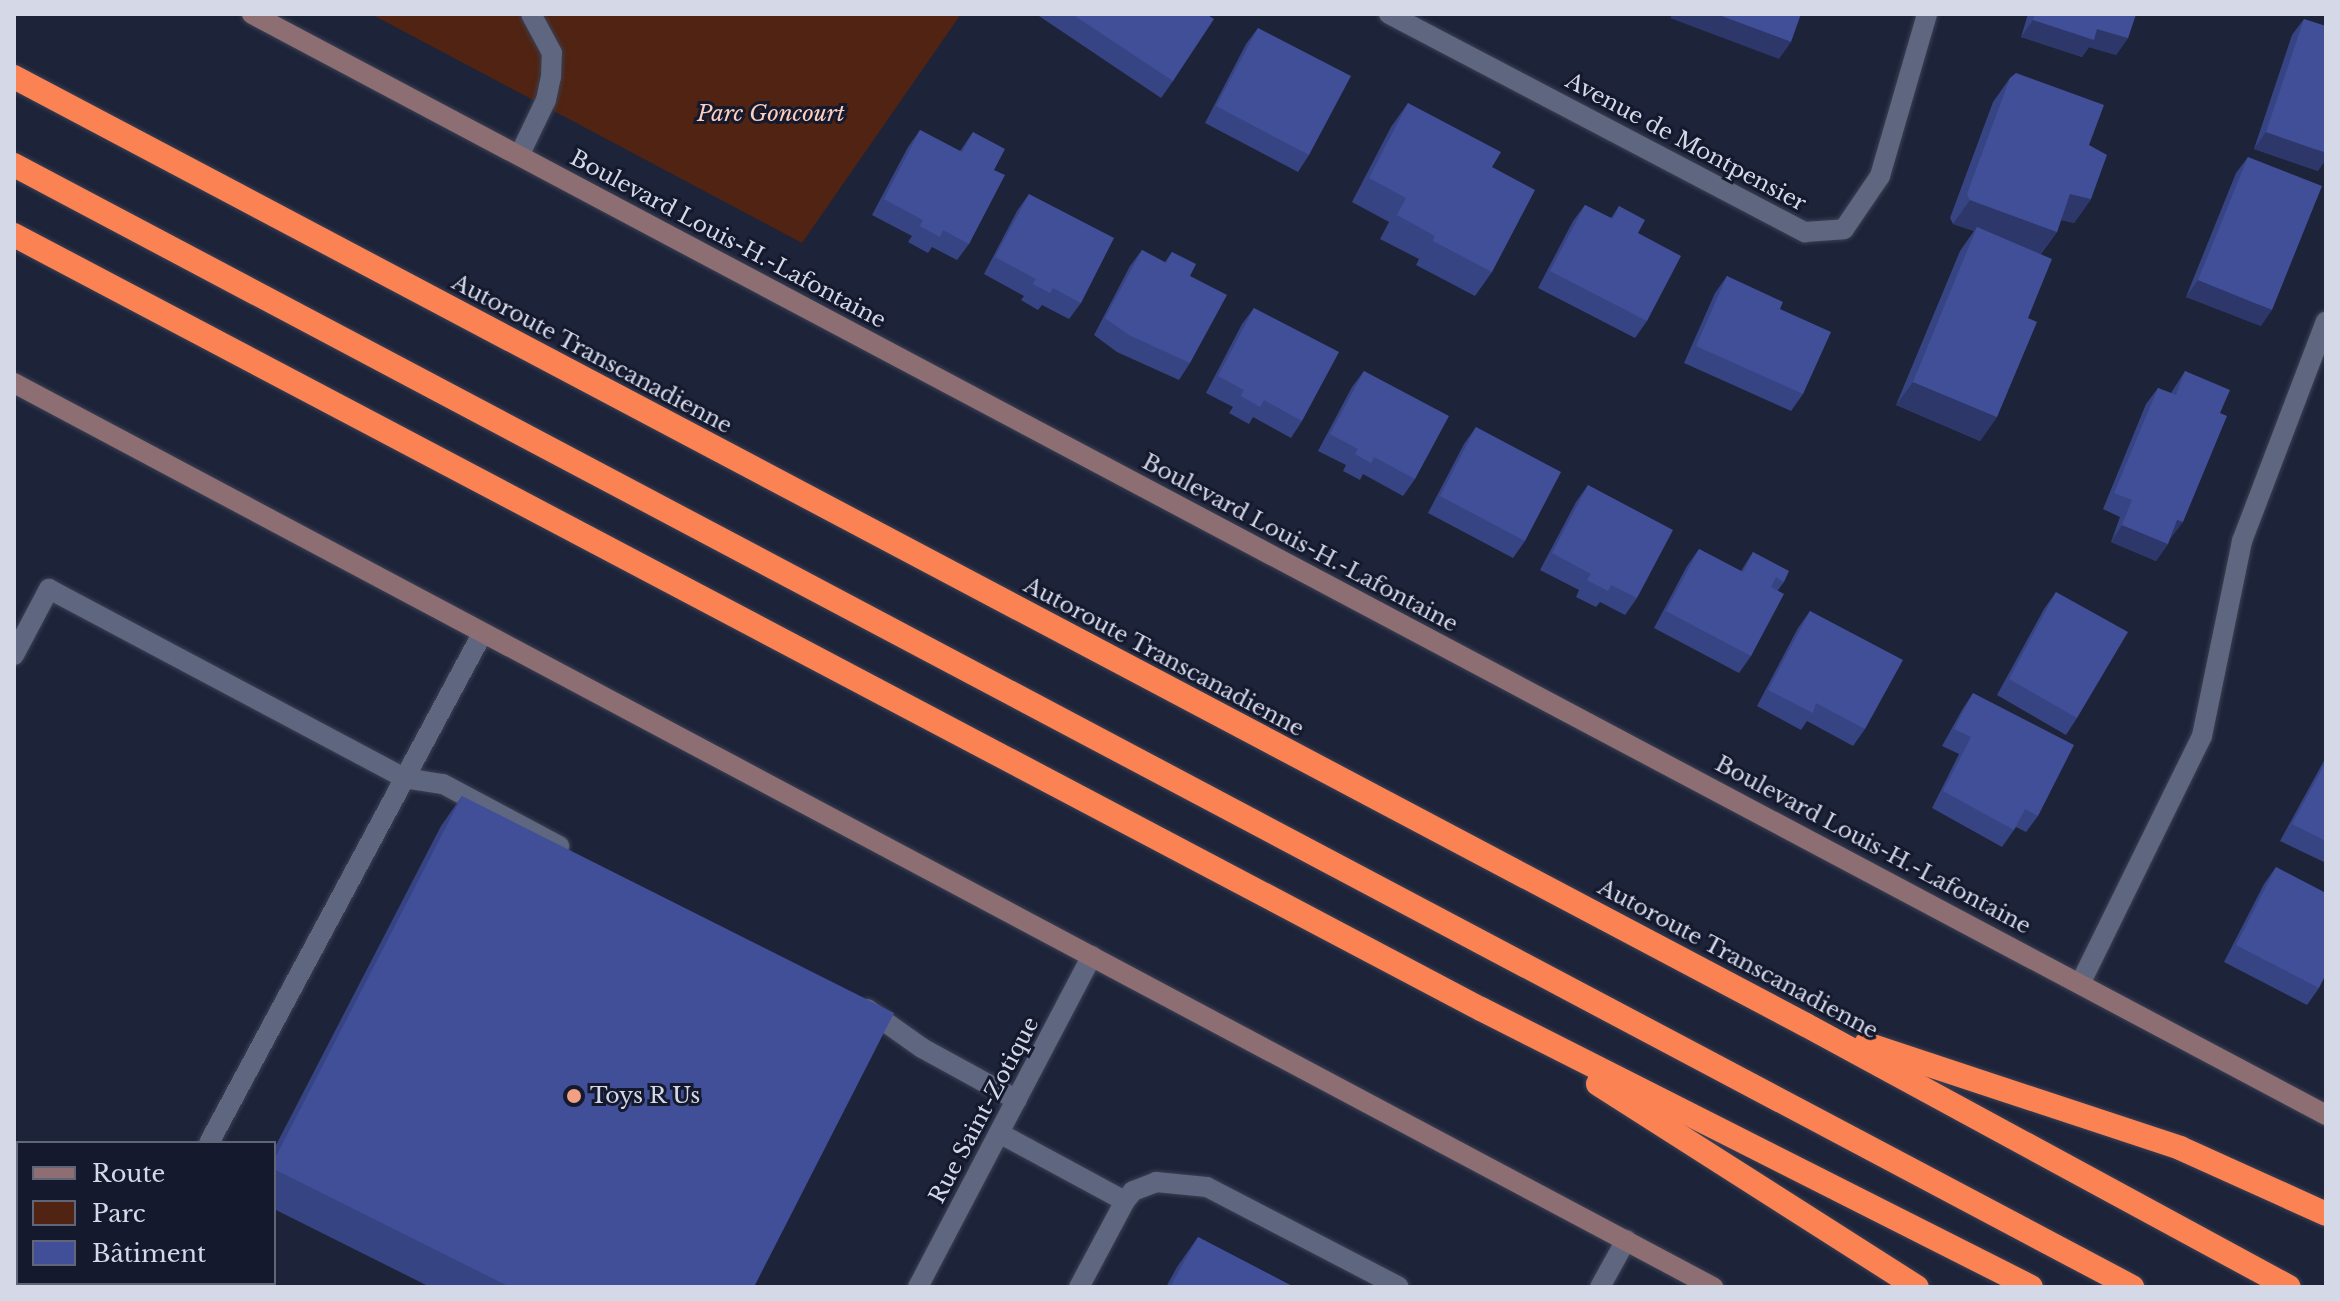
<!DOCTYPE html>
<meta charset="utf-8">
<style>
body{margin:0}
#map{position:relative;width:2340px;height:1301px;overflow:hidden;background:#1d2339;font-family:"Libre Baskerville",serif}
div>[style]{position:absolute}
.green>*{inset:0;background:#502312}
.roads{filter:drop-shadow(0 0 2px #3c4053) drop-shadow(0 0 2px #3c4053)}
.service>*{height:20px;margin:-10px;padding:0 10px;transform-origin:10px;border-radius:10px;background:#5e6680}
.minor>*{height:20px;margin:-10px;padding:0 10px;transform-origin:10px;border-radius:10px;background:#5e6680}
.secondary>*{height:20px;margin:-10px;padding:0 10px;transform-origin:10px;border-radius:10px;background:#8d6e72}
.motorway>*{height:24px;margin:-12px;padding:0 12px;transform-origin:12px;border-radius:12px;background:#fb8253}
.wall>*{inset:0;background:#374483}
.shaded-wall>*{inset:0;background:#2d376a}
.building>*{inset:0;background:#404f98}
.dots>*{width:22px;height:22px;translate:-50% -50%;box-sizing:border-box;border:4px solid #14192e;border-radius:50%}
span{translate:-50% -50%;white-space:nowrap;text-align:center;line-height:1.15;-webkit-text-stroke:6px #14192e;paint-order:stroke}
.park-label{font-size:22px;color:#fecebd;font-style:italic}
.street-label{font-size:22px;color:#d4d8e7}
.poi-label{font-size:22px;color:#d4d8e7}
.left{translate:0 -50%;text-align:left}
.frame{position:absolute;inset:0;border:16px solid #d4d8e7;pointer-events:none}
.legend{position:absolute;left:16px;top:1141px;width:260px;height:144px;box-sizing:border-box;background:#14192e;border:2px solid #616578;margin:0;padding:10px 14px;list-style:none;font-size:24px;color:#d4d8e7}
.legend li{display:flex;align-items:center;gap:16px;height:40px}
.legend b{width:40px;border:2px solid #616578}
</style>
<div id="map">
<div class="green">
<i style="clip-path:polygon(371px 14px,961px 14px,802px 243px)"></i>
</div>
<div class="roads">
<div class="service">
<i style="left:520px;top:154px;width:60px;rotate:-64.3deg"></i>
<i style="left:546px;top:100px;width:24px;rotate:-78deg"></i>
<i style="left:551px;top:77px;width:24px;rotate:-88deg"></i>
<i style="left:552px;top:53px;width:44px;rotate:-118.3deg"></i>
<i style="left:14px;top:655px;width:75px;rotate:-62.1deg"></i>
<i style="left:49px;top:589px;width:402px;rotate:28deg"></i>
<i style="left:404px;top:778px;width:39px;rotate:9deg"></i>
<i style="left:443px;top:784px;width:132px;rotate:28.1deg"></i>
<i style="left:867px;top:1009px;width:67px;rotate:35.3deg"></i>
<i style="left:922px;top:1048px;width:108px;rotate:28.7deg"></i>
<i style="left:999px;top:1133px;width:143px;rotate:28.4deg"></i>
<i style="left:1125px;top:1201px;width:98px;rotate:118.1deg"></i>
<i style="left:209px;top:1143px;width:578px;rotate:-61.79deg"></i>
<i style="left:1125px;top:1201px;width:13px;rotate:-51deg"></i>
<i style="left:1133px;top:1191px;width:25px;rotate:-21deg"></i>
<i style="left:1156px;top:1182px;width:51px;rotate:5.6deg"></i>
<i style="left:1207px;top:1187px;width:216px;rotate:27.5deg"></i>
<i style="left:132px;top:1287px;width:5px;rotate:-53deg"></i>
<i style="left:1600px;top:1287px;width:54px;rotate:-61deg"></i>
</div>
<div class="minor">
<i style="left:1389px;top:14px;width:470px;rotate:27.7deg"></i>
<i style="left:1805px;top:232px;width:39px;rotate:-4deg"></i>
<i style="left:1844px;top:229px;width:64px;rotate:-55.8deg"></i>
<i style="left:1880px;top:176px;width:169px;rotate:-73.8deg"></i>
<i style="left:2081px;top:982px;width:274px;rotate:-63.8deg"></i>
<i style="left:2202px;top:736px;width:199px;rotate:-78.4deg"></i>
<i style="left:2242px;top:541px;width:235px;rotate:-69.1deg"></i>
<i style="left:918px;top:1287px;width:374px;rotate:-62.3deg"></i>
</div>
<div class="secondary">
<i style="left:252px;top:14px;width:2348px;rotate:27.96deg"></i>
<i style="left:14px;top:383px;width:1925px;rotate:28.02deg"></i>
</div>
<div class="motorway">
<i style="left:14px;top:77px;width:2027px;rotate:27.88deg"></i>
<i style="left:1806px;top:1025px;width:549px;rotate:28.48deg"></i>
<i style="left:14px;top:165px;width:2397px;rotate:27.91deg"></i>
<i style="left:14px;top:235px;width:1659px;rotate:27.82deg"></i>
<i style="left:1481px;top:1009px;width:616px;rotate:26.81deg"></i>
<i style="left:1866px;top:1044px;width:331px;rotate:18.3deg"></i>
<i style="left:2180px;top:1148px;width:160px;rotate:24.3deg"></i>
<i style="left:1598px;top:1084px;width:378px;rotate:32.5deg"></i>
</div>
</div>
<div class="wall">
<i style="clip-path:polygon(1040px 14px,1206px 14px,1173px 81px,1161px 98px,1039px 16px)"></i>
<i style="clip-path:polygon(2028px 14px,2136px 14px,2128px 38px,2116px 55px,2089px 47px,2082px 57px,2021px 37px)"></i>
<i style="clip-path:polygon(2304px 19px,2318px 171px,2254px 149px,2292px 35px)"></i>
<i style="clip-path:polygon(1258px 28px,1309px 155px,1298px 172px,1205px 123px,1246px 44px)"></i>
<i style="clip-path:polygon(2010px 78px,2091px 199px,2074px 223px,2061px 220px,2057px 232px,2041px 254px,2028px 318px,1997px 417px,1980px 441px,1896px 405px,1960px 251px,1974px 231px,1953px 224px,1950px 218px,1993px 102px)"></i>
<i style="clip-path:polygon(1408px 103px,1492px 167px,1492px 272px,1475px 296px,1416px 265px,1419px 259px,1380px 239px,1389px 222px,1352px 202px,1391px 127px)"></i>
<i style="clip-path:polygon(920px 130px,960px 151px,973px 132px,994px 170px,969px 244px,957px 260px,932px 247px,928px 253px,908px 242px,912px 236px,872px 215px,908px 147px)"></i>
<i style="clip-path:polygon(2248px 157px,2261px 326px,2186px 297px,2236px 173px)"></i>
<i style="clip-path:polygon(1029px 194px,1081px 303px,1069px 319px,1042px 305px,1038px 310px,1021px 300px,1024px 296px,984px 274px,1017px 211px)"></i>
<i style="clip-path:polygon(1585px 205px,1611px 218px,1619px 206px,1638px 233px,1647px 321px,1635px 338px,1538px 288px,1573px 221px)"></i>
<i style="clip-path:polygon(1142px 250px,1165px 262px,1172px 252px,1190px 276px,1190px 363px,1179px 380px,1117px 352px,1094px 335px,1130px 266px)"></i>
<i style="clip-path:polygon(1727px 276px,1780px 309px,1803px 394px,1791px 411px,1684px 363px,1715px 293px)"></i>
<i style="clip-path:polygon(1254px 308px,1302px 421px,1291px 438px,1253px 417px,1249px 424px,1229px 413px,1233px 407px,1206px 393px,1242px 324px)"></i>
<i style="clip-path:polygon(1364px 371px,1415px 479px,1403px 496px,1363px 474px,1360px 480px,1343px 471px,1346px 465px,1318px 451px,1352px 387px)"></i>
<i style="clip-path:polygon(2185px 371px,2220px 413px,2171px 538px,2170px 538px,2168px 544px,2156px 561px,2111px 542px,2120px 517px,2103px 509px,2146px 404px,2158px 388px,2171px 393px)"></i>
<i style="clip-path:polygon(1476px 427px,1525px 541px,1513px 558px,1428px 513px,1464px 444px)"></i>
<i style="clip-path:polygon(1588px 485px,1637px 598px,1625px 615px,1600px 602px,1596px 607px,1576px 597px,1579px 590px,1540px 570px,1576px 502px)"></i>
<i style="clip-path:polygon(1699px 549px,1741px 571px,1753px 552px,1784px 582px,1778px 590px,1751px 656px,1739px 673px,1654px 628px,1687px 566px)"></i>
<i style="clip-path:polygon(2056px 592px,2077px 718px,2066px 735px,1997px 695px,2044px 609px)"></i>
<i style="clip-path:polygon(1810px 611px,1865px 729px,1853px 746px,1807px 721px,1801px 730px,1757px 706px,1798px 628px)"></i>
<i style="clip-path:polygon(1973px 693px,2038px 816px,2026px 832px,2016px 827px,2002px 847px,1932px 808px,1959px 754px,1942px 746px,1962px 710px)"></i>
<i style="clip-path:polygon(2326px 757px,2326px 863px,2280px 841px)"></i>
<i style="clip-path:polygon(462px 796px,754px 1287px,430px 1287px,274px 1209px,274px 1149px,441px 826px)"></i>
<i style="clip-path:polygon(2276px 867px,2319px 988px,2307px 1005px,2224px 962px,2264px 884px)"></i>
<i style="clip-path:polygon(1198px 1237px,1294px 1287px,1166px 1287px,1177px 1267px)"></i>
</div>
<div class="shaded-wall">
<i style="clip-path:polygon(1673px 14px,1716px 14px,1791px 42px,1779px 59px,1670px 18px)"></i>
<i style="clip-path:polygon(2033px 20px,2097px 29px,2128px 38px,2116px 55px,2089px 47px,2082px 57px,2021px 37px)"></i>
<i style="clip-path:polygon(2266px 132px,2326px 153px,2326px 160px,2318px 171px,2254px 149px)"></i>
<i style="clip-path:polygon(2070px 194px,2091px 199px,2074px 223px,2053px 218px)"></i>
<i style="clip-path:polygon(1970px 200px,2057px 232px,2040px 255px,1977px 227px,1974px 231px,1953px 224px)"></i>
<i style="clip-path:polygon(2198px 280px,2272px 310px,2261px 326px,2186px 297px)"></i>
<i style="clip-path:polygon(1913px 382px,1997px 417px,1980px 441px,1896px 405px)"></i>
<i style="clip-path:polygon(2177px 520px,2183px 522px,2171px 538px,2166px 536px)"></i>
<i style="clip-path:polygon(2122px 525px,2168px 544px,2156px 561px,2111px 542px)"></i>
</div>
<div class="building">
<i style="clip-path:polygon(1072px 14px,1206px 14px,1214px 19px,1173px 81px)"></i>
<i style="clip-path:polygon(1716px 14px,1801px 14px,1791px 42px)"></i>
<i style="clip-path:polygon(2035px 14px,2136px 14px,2128px 38px,2097px 29px,2094px 40px,2033px 20px)"></i>
<i style="clip-path:polygon(2304px 19px,2326px 26px,2326px 153px,2266px 132px)"></i>
<i style="clip-path:polygon(1258px 28px,1351px 76px,1309px 155px,1216px 106px)"></i>
<i style="clip-path:polygon(2016px 73px,2104px 105px,2089px 145px,2107px 155px,2091px 199px,2070px 194px,2057px 232px,1970px 200px,1967px 194px,2010px 78px)"></i>
<i style="clip-path:polygon(1408px 103px,1501px 152px,1492px 167px,1535px 190px,1492px 272px,1433px 241px,1435px 236px,1397px 215px,1406px 198px,1369px 178px)"></i>
<i style="clip-path:polygon(920px 130px,962px 152px,973px 132px,1005px 149px,994px 170px,1005px 175px,969px 244px,943px 230px,940px 237px,920px 226px,923px 220px,884px 199px)"></i>
<i style="clip-path:polygon(2248px 157px,2322px 186px,2272px 310px,2198px 280px)"></i>
<i style="clip-path:polygon(1029px 194px,1114px 238px,1081px 303px,1053px 288px,1050px 293px,1033px 284px,1036px 279px,995px 257px)"></i>
<i style="clip-path:polygon(1585px 205px,1613px 219px,1619px 206px,1645px 220px,1638px 233px,1681px 256px,1647px 321px,1550px 271px)"></i>
<i style="clip-path:polygon(1977px 227px,2052px 259px,2028px 318px,2037px 322px,1997px 417px,1913px 382px)"></i>
<i style="clip-path:polygon(1142px 250px,1166px 263px,1172px 252px,1196px 264px,1190px 276px,1227px 295px,1190px 363px,1129px 335px,1105px 318px)"></i>
<i style="clip-path:polygon(1727px 276px,1783px 302px,1780px 309px,1831px 332px,1803px 394px,1696px 346px)"></i>
<i style="clip-path:polygon(1254px 308px,1339px 352px,1302px 421px,1264px 400px,1260px 407px,1241px 396px,1244px 390px,1218px 376px)"></i>
<i style="clip-path:polygon(1364px 371px,1449px 416px,1415px 479px,1374px 457px,1371px 463px,1355px 454px,1358px 449px,1330px 434px)"></i>
<i style="clip-path:polygon(2185px 371px,2230px 390px,2220px 413px,2227px 416px,2183px 522px,2177px 520px,2168px 544px,2122px 525px,2132px 500px,2114px 493px,2158px 388px,2176px 395px)"></i>
<i style="clip-path:polygon(1476px 427px,1561px 472px,1525px 541px,1440px 496px)"></i>
<i style="clip-path:polygon(1588px 485px,1673px 530px,1637px 598px,1611px 585px,1608px 591px,1587px 580px,1591px 574px,1552px 553px)"></i>
<i style="clip-path:polygon(1699px 549px,1743px 572px,1753px 552px,1789px 571px,1784px 582px,1776px 577px,1771px 587px,1784px 594px,1751px 656px,1666px 611px)"></i>
<i style="clip-path:polygon(2056px 592px,2128px 632px,2077px 718px,2009px 679px)"></i>
<i style="clip-path:polygon(1810px 611px,1903px 660px,1865px 729px,1816px 703px,1813px 713px,1768px 690px)"></i>
<i style="clip-path:polygon(1973px 693px,2074px 745px,2038px 816px,2025px 809px,2014px 830px,1943px 791px,1971px 737px,1954px 729px)"></i>
<i style="clip-path:polygon(2326px 762px,2326px 841px,2292px 824px)"></i>
<i style="clip-path:polygon(462px 796px,894px 1013px,754px 1287px,510px 1287px,274px 1169px,274px 1160px)"></i>
<i style="clip-path:polygon(2276px 867px,2326px 893px,2326px 974px,2319px 988px,2236px 945px)"></i>
<i style="clip-path:polygon(1198px 1237px,1294px 1287px,1170px 1287px)"></i>
</div>
<div class="dots">
<i style="left:574px;top:1096px;background:#f2a081"></i>
</div>
<div class="park-label">
<span style="left:771px;top:114px">Parc Goncourt</span>
</div>
<div class="street-label">
<span style="left:1686px;top:142px;rotate:28deg">Avenue de Montpensier</span>
<span style="left:728px;top:239px;rotate:28deg">Boulevard Louis-H.-Lafontaine</span>
<span style="left:592px;top:354px;rotate:28deg">Autoroute Transcanadienne</span>
<span style="left:1300px;top:543px;rotate:28deg">Boulevard Louis-H.-Lafontaine</span>
<span style="left:1164px;top:657px;rotate:28deg">Autoroute Transcanadienne</span>
<span style="left:1873px;top:845px;rotate:28deg">Boulevard Louis-H.-Lafontaine</span>
<span style="left:1738px;top:959px;rotate:28deg">Autoroute Transcanadienne</span>
<span style="left:984px;top:1110px;rotate:-62deg">Rue Saint-Zotique</span>
</div>
<div class="poi-label">
<span class="left" style="left:590px;top:1096px">Toys R Us</span>
</div>
<div class="frame"></div>
<ul class="legend">
<li><b style="height:10px;background:#8d6e72"></b>Route</li>
<li><b style="height:22px;background:#502312"></b>Parc</li>
<li><b style="height:22px;background:#404f98"></b>Bâtiment</li>
</ul>
</div>
